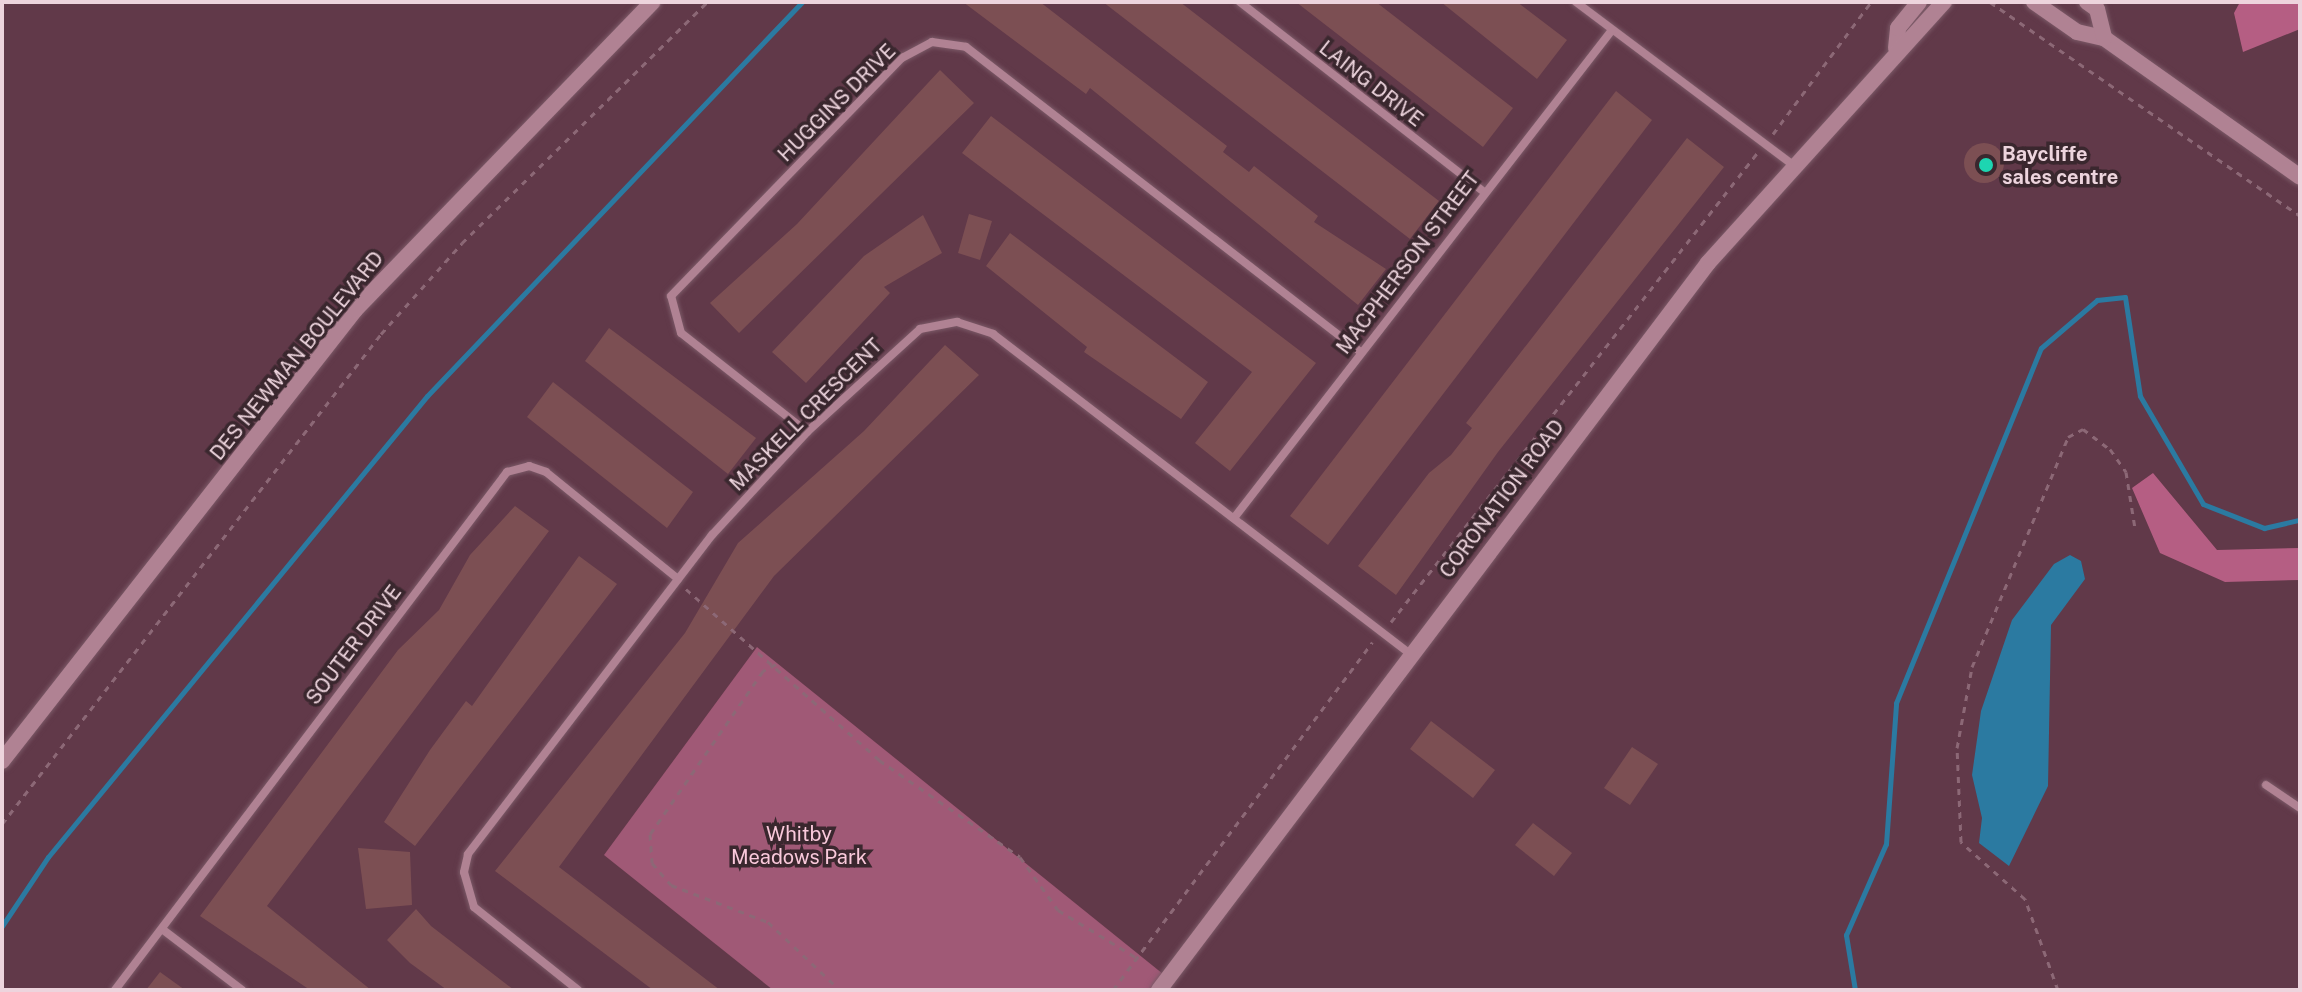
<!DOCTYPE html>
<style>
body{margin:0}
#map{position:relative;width:2302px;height:992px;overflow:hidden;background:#613949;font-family:"Public Sans",sans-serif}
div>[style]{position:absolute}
.green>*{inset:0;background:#a05976}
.forest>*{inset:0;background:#b55e83}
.water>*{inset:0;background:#2b7aa1}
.stream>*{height:5px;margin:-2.5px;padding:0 2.5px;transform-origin:2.5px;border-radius:2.5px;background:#2b7aa1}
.building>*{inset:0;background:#7c4f53}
.round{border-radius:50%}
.path>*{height:3px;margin-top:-1.5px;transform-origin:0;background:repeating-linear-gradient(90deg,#8c6876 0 6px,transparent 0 12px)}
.roads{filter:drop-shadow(0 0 2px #7b5967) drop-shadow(0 0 2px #7b5967)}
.street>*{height:8px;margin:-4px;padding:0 4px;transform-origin:4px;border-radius:4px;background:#b08293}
.secondary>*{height:16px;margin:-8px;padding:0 8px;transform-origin:8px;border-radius:8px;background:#b08293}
.dots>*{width:22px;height:22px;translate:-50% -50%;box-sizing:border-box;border:4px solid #3a272e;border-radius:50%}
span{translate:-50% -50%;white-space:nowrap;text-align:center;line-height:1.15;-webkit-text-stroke:7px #3a272e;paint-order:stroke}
.street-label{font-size:20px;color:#edd4dd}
.poi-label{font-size:20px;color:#edd4dd;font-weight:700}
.left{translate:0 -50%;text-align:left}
.park-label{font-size:20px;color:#fac9db}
.frame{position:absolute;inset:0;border:4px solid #edd4dd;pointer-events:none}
</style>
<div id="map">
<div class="green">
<i style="clip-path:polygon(757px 647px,1168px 978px,1159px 990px,773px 990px,604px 855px)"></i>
</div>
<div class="forest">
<i style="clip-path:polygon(2240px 2px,2300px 2px,2300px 29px,2243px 52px,2234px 13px)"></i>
<i style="clip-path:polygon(2153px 473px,2217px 550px,2300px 548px,2300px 580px,2225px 582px,2160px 553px,2132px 488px)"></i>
</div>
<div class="water">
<i style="clip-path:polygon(2070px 555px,2081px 561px,2085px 579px,2051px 625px,2048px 786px,2009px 866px,1979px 843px,1982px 818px,1972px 775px,1981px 711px,2012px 620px,2054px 564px)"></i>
</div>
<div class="stream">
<i style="left:2px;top:926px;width:83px;rotate:-56.3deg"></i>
<i style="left:48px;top:857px;width:597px;rotate:-50.58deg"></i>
<i style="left:427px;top:396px;width:544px;rotate:-46.42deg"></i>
<i style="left:1855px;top:990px;width:56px;rotate:-99.3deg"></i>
<i style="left:1846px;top:935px;width:99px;rotate:-66.3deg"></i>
<i style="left:1886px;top:844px;width:141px;rotate:-85.9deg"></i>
<i style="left:1896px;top:703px;width:383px;rotate:-67.8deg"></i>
<i style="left:2041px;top:348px;width:74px;rotate:-40.6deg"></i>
<i style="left:2097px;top:300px;width:28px;rotate:-6deg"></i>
<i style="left:2125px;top:297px;width:100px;rotate:81.4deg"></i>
<i style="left:2140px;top:396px;width:125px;rotate:59.7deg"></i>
<i style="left:2203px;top:504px;width:66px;rotate:21.5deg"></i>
<i style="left:2264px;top:528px;width:37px;rotate:-13deg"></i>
</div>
<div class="building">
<i style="clip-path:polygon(963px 2px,1040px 2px,1227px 146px,1223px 152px,1249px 172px,1254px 166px,1318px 216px,1314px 222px,1386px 269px,1358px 305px,1090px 88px,1086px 94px)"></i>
<i style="clip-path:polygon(1103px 2px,1180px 2px,1439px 201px,1410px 239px)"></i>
<i style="clip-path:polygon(1296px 2px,1376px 2px,1513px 108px,1483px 147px)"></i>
<i style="clip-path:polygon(1441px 2px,1517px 2px,1567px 40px,1537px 79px)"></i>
<i style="clip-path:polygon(940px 70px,974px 103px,739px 333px,710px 303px,797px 224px)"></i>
<i style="clip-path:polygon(1616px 91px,1652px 120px,1328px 545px,1290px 516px)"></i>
<i style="clip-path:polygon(991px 116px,1316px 363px,1230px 471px,1195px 443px,1252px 372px,962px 153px)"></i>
<i style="clip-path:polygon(1687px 138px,1724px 167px,1498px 452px,1396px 595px,1358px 566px,1429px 473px,1451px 455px,1472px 428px,1466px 423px)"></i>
<i class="round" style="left:1964px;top:143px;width:40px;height:40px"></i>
<i style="clip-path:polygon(969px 214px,992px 221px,980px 260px,958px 253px)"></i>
<i style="clip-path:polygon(923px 215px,942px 253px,884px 287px,890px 293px,806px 383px,772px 352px,864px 256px)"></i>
<i style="clip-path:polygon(1010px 233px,1208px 382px,1181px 419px,1084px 352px,1087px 347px,986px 266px)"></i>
<i style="clip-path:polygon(609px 328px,756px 438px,728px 474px,585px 361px)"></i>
<i style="clip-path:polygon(945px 345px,979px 375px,774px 576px,559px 867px,720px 990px,653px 990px,495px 871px,685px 633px,738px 543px,864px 431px)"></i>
<i style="clip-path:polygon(553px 382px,693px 492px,667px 528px,527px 417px)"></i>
<i style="clip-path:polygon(515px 506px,549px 531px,267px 906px,371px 990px,310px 990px,200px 916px,398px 650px,439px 610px,470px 555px)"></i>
<i style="clip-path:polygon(579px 556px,617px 584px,415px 846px,384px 822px,430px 750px,466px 701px,472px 706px)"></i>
<i style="clip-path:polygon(1431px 721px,1495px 770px,1473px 798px,1410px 749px)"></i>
<i style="clip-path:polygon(1632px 747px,1658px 764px,1630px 805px,1604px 788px)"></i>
<i style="clip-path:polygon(1533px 823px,1572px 853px,1554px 876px,1515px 845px)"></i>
<i style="clip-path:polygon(358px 848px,410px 852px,412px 905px,366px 909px)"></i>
<i style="clip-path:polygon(416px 909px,431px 926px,514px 990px,447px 990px,410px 963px,387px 940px)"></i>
<i style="clip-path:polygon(160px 972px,185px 990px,146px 990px)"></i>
</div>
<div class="path">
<i style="left:1990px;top:2px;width:377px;rotate:34.6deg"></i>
<i style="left:1773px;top:134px;width:164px;rotate:-53.4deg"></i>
<i style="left:686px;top:589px;width:258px;rotate:41.5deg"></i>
<i style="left:879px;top:760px;width:171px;rotate:34.5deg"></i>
<i style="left:1020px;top:857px;width:65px;rotate:54.4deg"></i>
<i style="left:1058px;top:910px;width:92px;rotate:31.3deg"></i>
<i style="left:1391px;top:622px;width:596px;rotate:-52.02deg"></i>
<i style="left:776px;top:664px;width:15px;rotate:152deg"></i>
<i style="left:763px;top:671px;width:198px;rotate:124.7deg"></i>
<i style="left:650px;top:834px;width:29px;rotate:86deg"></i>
<i style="left:652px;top:863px;width:29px;rotate:49deg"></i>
<i style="left:671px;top:885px;width:104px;rotate:20.9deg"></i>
<i style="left:768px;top:922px;width:99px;rotate:43.4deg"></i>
<i style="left:2px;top:824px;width:619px;rotate:-52.28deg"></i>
<i style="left:381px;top:334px;width:122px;rotate:-48.3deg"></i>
<i style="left:462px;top:243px;width:344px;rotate:-44.5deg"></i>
<i style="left:1113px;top:990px;width:434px;rotate:-53.3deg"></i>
<i style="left:2058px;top:990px;width:97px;rotate:-109.9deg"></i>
<i style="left:2025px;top:899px;width:86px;rotate:-138.3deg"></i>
<i style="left:1961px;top:842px;width:94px;rotate:-92.4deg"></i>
<i style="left:1957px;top:748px;width:82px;rotate:-79.5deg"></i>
<i style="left:1972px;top:667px;width:249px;rotate:-67.3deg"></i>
<i style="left:2068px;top:437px;width:17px;rotate:-28deg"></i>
<i style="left:2083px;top:429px;width:34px;rotate:37deg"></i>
<i style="left:2110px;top:449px;width:28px;rotate:55deg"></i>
<i style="left:2126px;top:472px;width:57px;rotate:80.9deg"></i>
</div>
<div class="roads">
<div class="street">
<i style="left:1240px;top:2px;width:308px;rotate:37.9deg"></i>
<i style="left:1576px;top:2px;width:270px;rotate:36.9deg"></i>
<i style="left:807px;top:432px;width:160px;rotate:-141.8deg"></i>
<i style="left:681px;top:333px;width:38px;rotate:-105deg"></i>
<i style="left:671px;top:296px;width:332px;rotate:-45.9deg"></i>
<i style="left:902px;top:58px;width:34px;rotate:-28deg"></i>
<i style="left:932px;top:42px;width:34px;rotate:8deg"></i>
<i style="left:966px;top:47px;width:498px;rotate:37.7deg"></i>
<i style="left:1234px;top:518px;width:617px;rotate:-52.24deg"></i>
<i style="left:2266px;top:785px;width:41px;rotate:34.1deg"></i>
<i style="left:162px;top:929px;width:101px;rotate:37.3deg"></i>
<i style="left:115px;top:990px;width:650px;rotate:-52.88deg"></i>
<i style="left:507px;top:472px;width:23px;rotate:-15deg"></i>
<i style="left:529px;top:466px;width:18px;rotate:19deg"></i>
<i style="left:546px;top:472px;width:170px;rotate:39deg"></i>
<i style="left:578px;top:990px;width:133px;rotate:-141.4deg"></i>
<i style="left:474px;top:907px;width:36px;rotate:-106deg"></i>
<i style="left:464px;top:872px;width:18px;rotate:-77deg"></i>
<i style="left:468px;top:854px;width:402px;rotate:-52.6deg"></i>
<i style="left:712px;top:535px;width:140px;rotate:-47.3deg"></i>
<i style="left:807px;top:432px;width:153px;rotate:-42.3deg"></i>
<i style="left:920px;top:329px;width:38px;rotate:-11deg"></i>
<i style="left:957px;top:322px;width:38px;rotate:18deg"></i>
<i style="left:993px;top:334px;width:524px;rotate:37.48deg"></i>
</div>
<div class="secondary">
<i style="left:2034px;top:2px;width:52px;rotate:34.9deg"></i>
<i style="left:2077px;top:32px;width:28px;rotate:13deg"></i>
<i style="left:2104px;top:38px;width:240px;rotate:35.3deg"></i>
<i style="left:2087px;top:2px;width:12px;rotate:35deg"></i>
<i style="left:2097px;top:9px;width:30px;rotate:76deg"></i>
<i style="left:1896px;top:48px;width:20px;rotate:-84deg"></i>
<i style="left:1898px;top:28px;width:33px;rotate:-51deg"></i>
<i style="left:2px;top:761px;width:573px;rotate:-51.95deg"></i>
<i style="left:355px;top:310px;width:428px;rotate:-46deg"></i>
<i style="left:1159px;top:990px;width:911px;rotate:-52.94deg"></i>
<i style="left:1708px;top:263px;width:352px;rotate:-47.9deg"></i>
</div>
</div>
<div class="dots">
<i style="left:1986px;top:165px;background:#1dd5b1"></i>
</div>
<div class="street-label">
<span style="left:1371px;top:84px;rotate:38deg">LAING DRIVE</span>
<span style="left:837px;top:103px;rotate:-45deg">HUGGINS DRIVE</span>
<span style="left:1408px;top:263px;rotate:-53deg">MACPHERSON STREET</span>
<span style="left:297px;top:356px;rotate:-51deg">DES NEWMAN BOULEVARD</span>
<span style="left:806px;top:415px;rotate:-45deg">MASKELL CRESCENT</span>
<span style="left:1502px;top:499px;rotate:-53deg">CORONATION ROAD</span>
<span style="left:354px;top:645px;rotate:-53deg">SOUTER DRIVE</span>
</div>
<div class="poi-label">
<span class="left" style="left:2002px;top:166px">Baycliffe<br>sales centre</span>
</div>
<div class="park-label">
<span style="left:799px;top:846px">Whitby<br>Meadows Park</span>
</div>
<div class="frame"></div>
</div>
